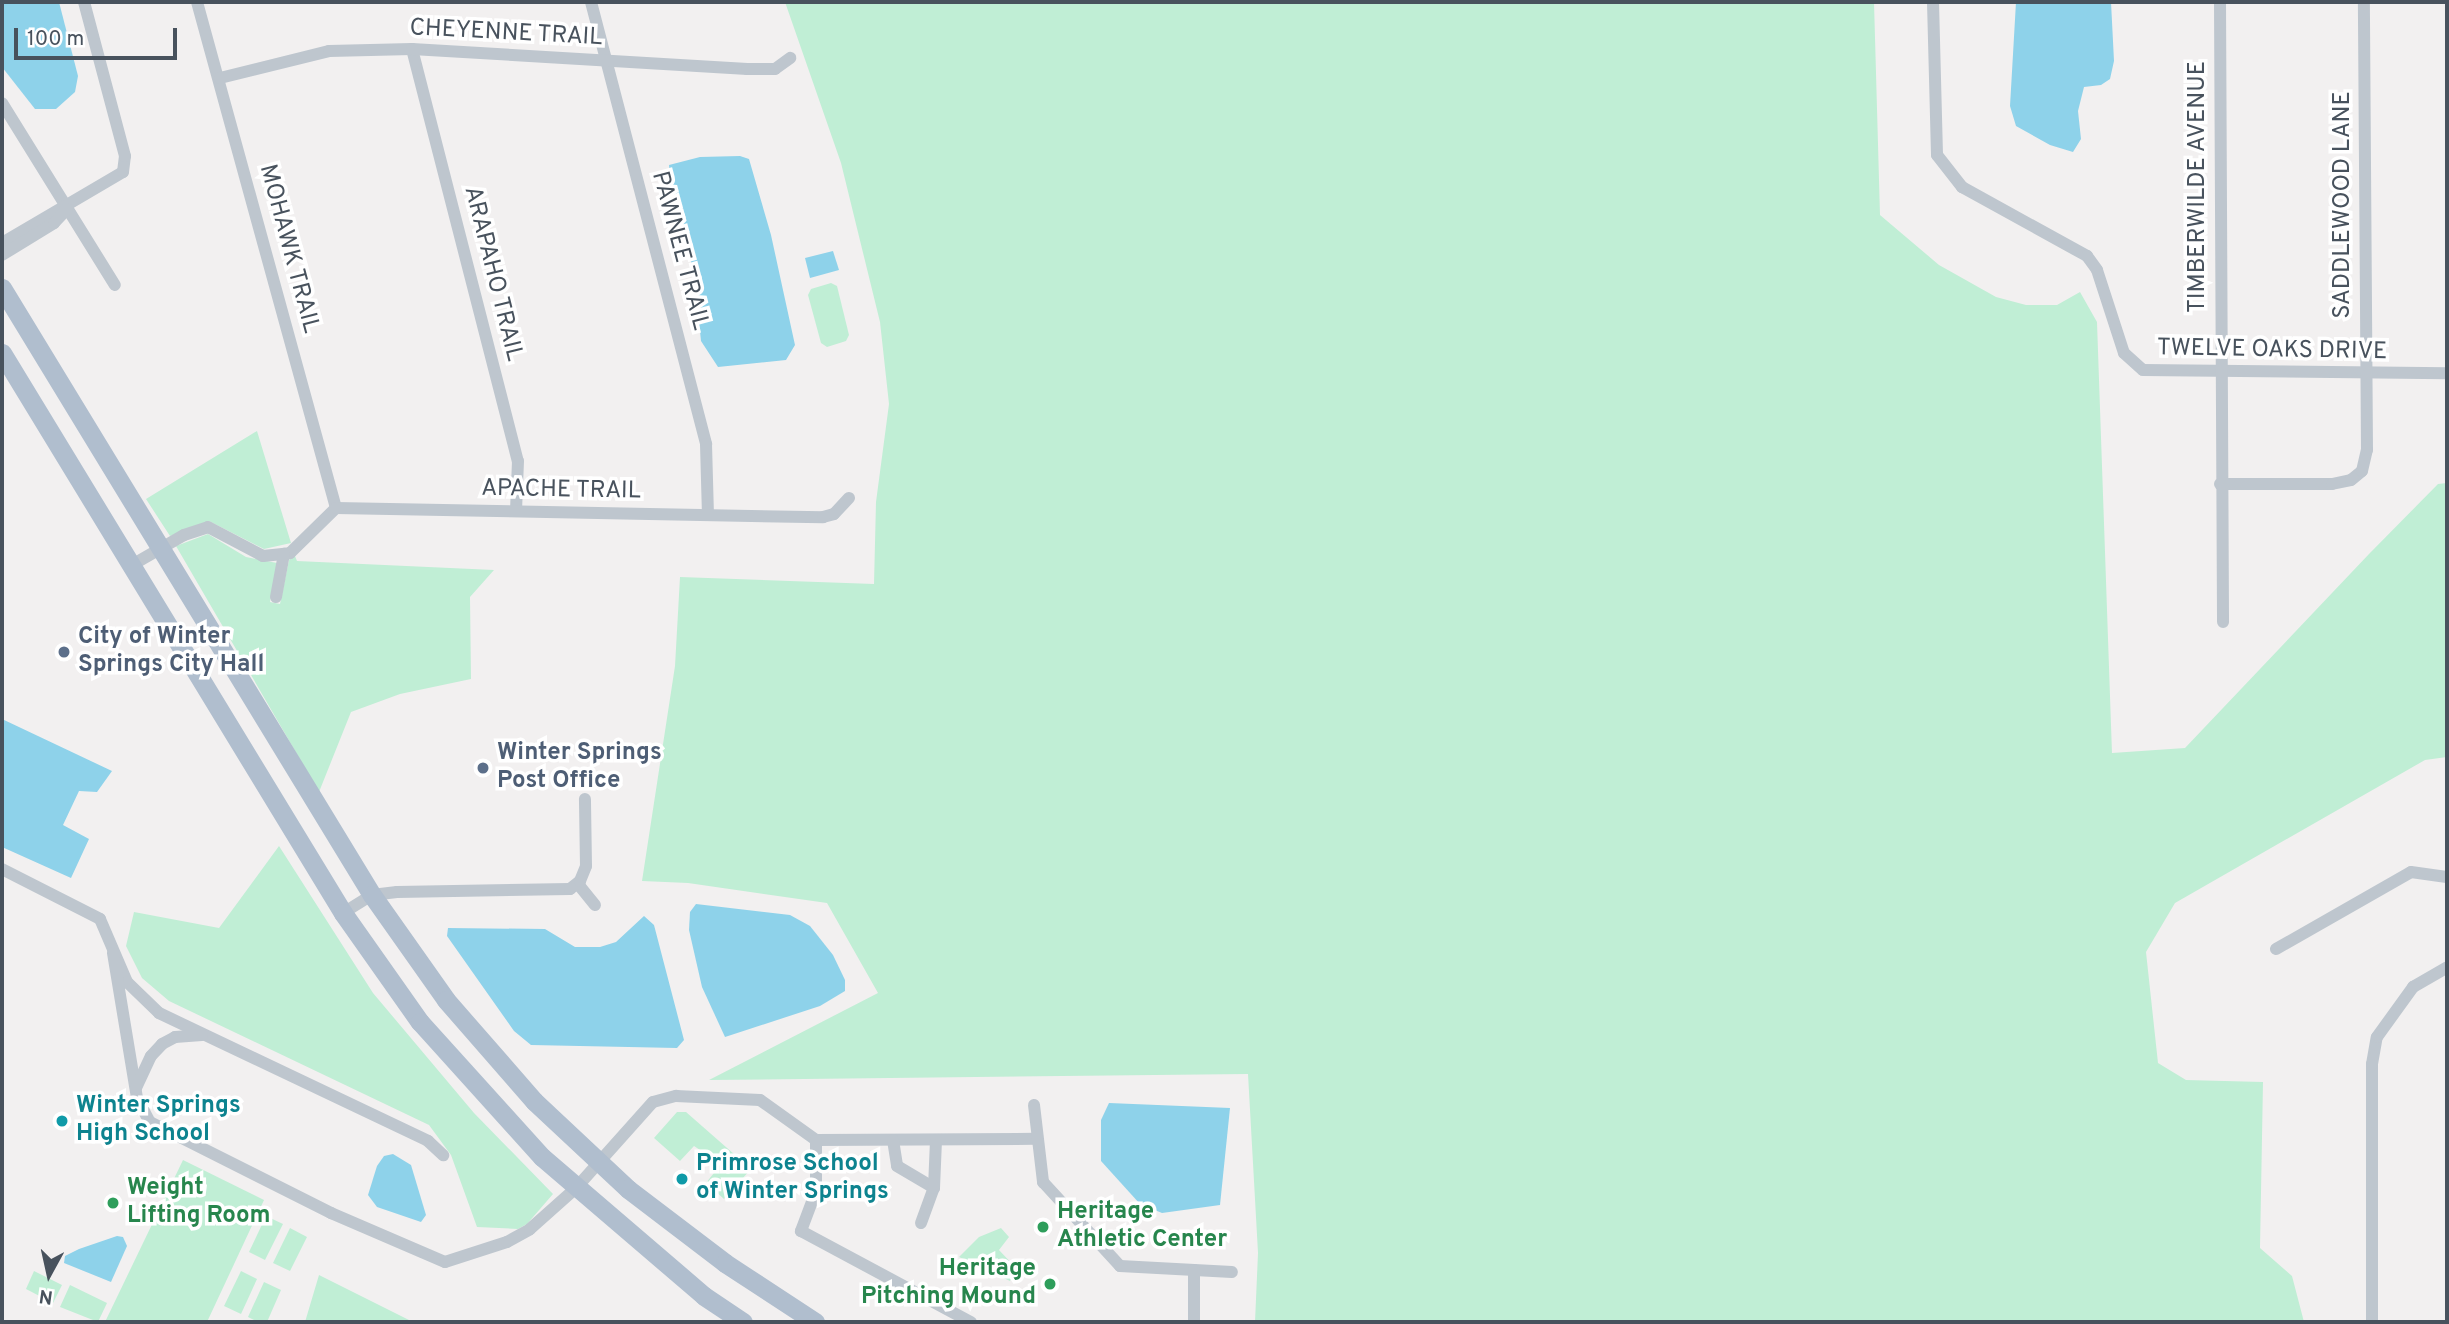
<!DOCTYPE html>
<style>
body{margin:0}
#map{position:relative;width:2449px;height:1324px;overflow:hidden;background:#f2f0f0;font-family:Overpass,sans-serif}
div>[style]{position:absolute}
.green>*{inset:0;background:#c0eed5}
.water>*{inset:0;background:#8ed2ea}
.street>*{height:12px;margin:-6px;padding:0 6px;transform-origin:6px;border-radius:6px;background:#bec6ce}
.primary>*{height:19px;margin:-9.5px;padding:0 9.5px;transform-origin:9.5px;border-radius:9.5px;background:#b0bece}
.dots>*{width:19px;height:19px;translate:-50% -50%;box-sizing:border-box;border:4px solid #fff;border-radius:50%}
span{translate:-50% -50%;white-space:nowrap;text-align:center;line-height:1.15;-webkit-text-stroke:7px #fff;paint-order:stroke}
.street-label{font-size:24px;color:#48525d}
.service-label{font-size:24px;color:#4e5e75;font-weight:700}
.left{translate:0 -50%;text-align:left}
.culture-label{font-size:24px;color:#0d838f;font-weight:700}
.leisure-label{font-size:24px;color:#27864d;font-weight:700}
.right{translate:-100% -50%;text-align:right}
.frame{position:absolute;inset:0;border:4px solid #48525d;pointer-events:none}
.north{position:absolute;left:14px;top:1240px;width:70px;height:70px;-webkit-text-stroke:5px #fff;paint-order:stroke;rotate:188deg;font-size:19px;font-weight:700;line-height:28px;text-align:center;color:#48525d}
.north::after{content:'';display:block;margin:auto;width:24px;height:32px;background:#48525d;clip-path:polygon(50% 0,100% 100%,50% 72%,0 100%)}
.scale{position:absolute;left:14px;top:28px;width:163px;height:32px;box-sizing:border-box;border:4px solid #48525d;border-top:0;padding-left:9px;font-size:21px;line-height:24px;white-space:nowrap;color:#48525d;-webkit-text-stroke:5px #fff;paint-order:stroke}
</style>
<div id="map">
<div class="green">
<i style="clip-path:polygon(785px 2px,1874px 2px,1880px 215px,1939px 265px,1996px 297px,2026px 305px,2057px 305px,2080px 292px,2097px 322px,2112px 753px,2185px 748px,2369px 554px,2438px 484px,2447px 483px,2447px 757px,2425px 760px,2175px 903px,2146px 952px,2158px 1063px,2186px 1080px,2263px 1082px,2260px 1248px,2292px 1276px,2304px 1322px,1255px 1322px,1258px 1253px,1248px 1074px,709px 1080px,878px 993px,827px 903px,688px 883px,642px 881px,675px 666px,680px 577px,874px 584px,876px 502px,889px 404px,880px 322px,841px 163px)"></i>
<i style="clip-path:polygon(831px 283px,837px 286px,849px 335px,846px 341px,827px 347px,821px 343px,808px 295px,811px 289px)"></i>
<i style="clip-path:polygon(257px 431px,291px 543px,264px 549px,209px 521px,170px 536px,146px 499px)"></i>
<i style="clip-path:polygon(208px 534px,246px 557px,277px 563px,270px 602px,280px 604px,289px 560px,295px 556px,297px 561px,494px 570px,470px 597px,471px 679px,400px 694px,351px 712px,319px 792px,176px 546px)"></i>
<i style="clip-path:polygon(279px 846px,373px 993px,474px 1113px,553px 1194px,527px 1224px,518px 1229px,477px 1227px,451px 1155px,429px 1125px,169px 1001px,142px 978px,126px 946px,134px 912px,219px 928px)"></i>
<i style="clip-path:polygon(677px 1112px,686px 1112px,751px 1169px,724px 1199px,706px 1183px,721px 1164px,694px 1146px,680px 1161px,654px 1138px)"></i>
<i style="clip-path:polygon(183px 1160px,264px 1200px,207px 1322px,105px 1322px)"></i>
<i style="clip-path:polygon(266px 1216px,283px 1224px,265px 1260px,249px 1252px)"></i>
<i style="clip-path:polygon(290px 1228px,307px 1237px,290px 1271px,273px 1263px)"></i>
<i style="clip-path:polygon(1001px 1228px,1009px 1237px,999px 1250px,1016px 1268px,1010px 1281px,959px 1257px,979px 1237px)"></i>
<i style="clip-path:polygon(34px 1271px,62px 1285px,53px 1303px,26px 1289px)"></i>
<i style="clip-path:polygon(241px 1271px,257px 1279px,241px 1314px,224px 1306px)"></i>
<i style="clip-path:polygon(319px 1275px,413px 1322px,414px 1322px,305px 1322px)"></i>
<i style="clip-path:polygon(264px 1282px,281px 1290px,267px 1322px,258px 1322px,248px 1317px)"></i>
<i style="clip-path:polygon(70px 1285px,107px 1303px,98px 1322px,60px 1307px)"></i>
</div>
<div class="water">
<i style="clip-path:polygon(2px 2px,59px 2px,78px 76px,75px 92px,56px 109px,35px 109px,2px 67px)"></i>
<i style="clip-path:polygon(2016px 2px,2111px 2px,2114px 61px,2110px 79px,2101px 85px,2084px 87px,2078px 111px,2081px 139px,2073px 152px,2050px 145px,2016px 126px,2010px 106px)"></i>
<i style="clip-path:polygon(740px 156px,749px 159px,771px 235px,795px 345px,786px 360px,718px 367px,701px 341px,694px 273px,671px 188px,669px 165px,700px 157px)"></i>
<i style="clip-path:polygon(833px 251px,839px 270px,810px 278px,805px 258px)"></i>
<i style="clip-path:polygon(2px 719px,112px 771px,97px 792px,79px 791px,63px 825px,89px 839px,71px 878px,2px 847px)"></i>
<i style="clip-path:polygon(696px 904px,790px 915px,810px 926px,833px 955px,845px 980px,845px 991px,820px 1006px,725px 1037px,702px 987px,689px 930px,690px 912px)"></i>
<i style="clip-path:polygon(644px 916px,654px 925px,684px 1040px,677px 1048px,531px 1045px,514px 1031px,447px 936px,448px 928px,545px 929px,575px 947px,600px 947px,616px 942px)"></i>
<i style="clip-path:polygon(1109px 1103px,1230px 1108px,1220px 1205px,1162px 1213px,1140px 1204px,1101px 1161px,1101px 1120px)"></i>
<i style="clip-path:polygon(393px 1154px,411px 1165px,426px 1215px,421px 1222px,377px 1207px,368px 1195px,377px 1166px,384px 1156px)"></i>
<i style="clip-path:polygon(117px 1236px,123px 1237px,127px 1246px,111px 1282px,64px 1263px,65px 1256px,79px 1249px)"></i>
</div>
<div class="street">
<i style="left:197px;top:2px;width:525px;rotate:74.64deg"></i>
<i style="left:591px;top:2px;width:457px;rotate:75.4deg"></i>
<i style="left:706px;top:444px;width:70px;rotate:88.4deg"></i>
<i style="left:1933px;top:2px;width:153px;rotate:88.5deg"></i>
<i style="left:1937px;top:155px;width:41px;rotate:52deg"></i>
<i style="left:1962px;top:187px;width:143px;rotate:28.9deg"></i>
<i style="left:2087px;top:256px;width:17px;rotate:54deg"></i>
<i style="left:2097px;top:270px;width:87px;rotate:72deg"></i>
<i style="left:2124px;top:353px;width:25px;rotate:42deg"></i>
<i style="left:2143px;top:370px;width:304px;rotate:0.6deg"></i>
<i style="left:2220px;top:2px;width:620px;rotate:89.72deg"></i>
<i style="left:412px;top:49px;width:425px;rotate:75.6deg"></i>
<i style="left:518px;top:461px;width:50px;rotate:92.3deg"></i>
<i style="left:220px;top:78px;width:112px;rotate:-13.9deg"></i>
<i style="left:329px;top:51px;width:83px;rotate:-1.4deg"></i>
<i style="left:412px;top:49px;width:336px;rotate:3.4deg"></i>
<i style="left:747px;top:69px;width:28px"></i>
<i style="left:775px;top:69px;width:19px;rotate:-36deg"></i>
<i style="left:2px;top:103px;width:214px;rotate:58.2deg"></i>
<i style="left:2px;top:243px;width:140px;rotate:-30.4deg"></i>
<i style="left:123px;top:172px;width:16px;rotate:-83deg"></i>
<i style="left:125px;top:156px;width:159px;rotate:-104.9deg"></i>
<i style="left:2px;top:255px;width:61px;rotate:-31.6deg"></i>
<i style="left:54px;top:223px;width:19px;rotate:-47deg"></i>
<i style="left:2220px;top:484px;width:112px"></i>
<i style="left:2332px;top:484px;width:19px;rotate:-12deg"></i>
<i style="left:2351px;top:480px;width:14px;rotate:-39deg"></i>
<i style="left:2362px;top:471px;width:22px;rotate:-77deg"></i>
<i style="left:2367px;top:450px;width:448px;rotate:-90.4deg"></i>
<i style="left:132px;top:565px;width:60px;rotate:-30deg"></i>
<i style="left:184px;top:535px;width:25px;rotate:-18deg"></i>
<i style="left:208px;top:527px;width:62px;rotate:27.8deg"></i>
<i style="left:263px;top:556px;width:27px;rotate:-6deg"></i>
<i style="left:290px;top:553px;width:64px;rotate:-44.4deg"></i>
<i style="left:336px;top:508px;width:487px;rotate:1.1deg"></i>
<i style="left:823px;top:517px;width:11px;rotate:-15deg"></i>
<i style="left:834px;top:514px;width:22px;rotate:-47deg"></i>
<i style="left:276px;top:597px;width:44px;rotate:-79.5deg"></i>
<i style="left:2px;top:869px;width:110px;rotate:27deg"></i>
<i style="left:100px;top:919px;width:69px;rotate:66.8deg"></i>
<i style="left:127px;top:982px;width:45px;rotate:44.1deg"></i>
<i style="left:159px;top:1013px;width:298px;rotate:25.4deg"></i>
<i style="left:428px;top:1141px;width:21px;rotate:43deg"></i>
<i style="left:578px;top:884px;width:27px;rotate:51deg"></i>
<i style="left:343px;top:913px;width:34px;rotate:-32deg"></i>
<i style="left:372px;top:895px;width:25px;rotate:-7deg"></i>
<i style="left:397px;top:892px;width:173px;rotate:-1deg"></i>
<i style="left:570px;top:889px;width:13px;rotate:-39deg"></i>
<i style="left:580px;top:881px;width:16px;rotate:-68deg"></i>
<i style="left:586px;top:866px;width:67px;rotate:-90.9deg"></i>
<i style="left:2276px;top:949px;width:155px;rotate:-29.7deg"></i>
<i style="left:2411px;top:872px;width:36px;rotate:8deg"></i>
<i style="left:113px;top:953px;width:147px;rotate:80.6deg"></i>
<i style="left:137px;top:1098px;width:27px;rotate:62deg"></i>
<i style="left:150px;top:1122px;width:203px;rotate:26.7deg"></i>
<i style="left:331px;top:1213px;width:124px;rotate:23.3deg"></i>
<i style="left:445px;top:1262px;width:65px;rotate:-17.9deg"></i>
<i style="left:507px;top:1242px;width:26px;rotate:-29deg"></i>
<i style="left:530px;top:1229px;width:62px;rotate:-41.7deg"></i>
<i style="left:576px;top:1188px;width:115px;rotate:-48.2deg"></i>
<i style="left:653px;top:1102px;width:24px;rotate:-15deg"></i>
<i style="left:676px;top:1096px;width:84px;rotate:2.7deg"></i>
<i style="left:760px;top:1100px;width:69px;rotate:35.5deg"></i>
<i style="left:816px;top:1140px;width:219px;rotate:-0.3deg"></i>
<i style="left:136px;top:1088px;width:35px;rotate:-65deg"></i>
<i style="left:151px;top:1056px;width:16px;rotate:-47deg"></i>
<i style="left:162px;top:1044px;width:15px;rotate:-28deg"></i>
<i style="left:175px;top:1037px;width:27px;rotate:-4deg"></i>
<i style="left:1034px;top:1105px;width:78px;rotate:83.3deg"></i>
<i style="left:1043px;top:1182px;width:114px;rotate:47.5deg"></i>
<i style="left:1120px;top:1266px;width:112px;rotate:3.1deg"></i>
<i style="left:816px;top:1140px;width:51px;rotate:90deg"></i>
<i style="left:816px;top:1191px;width:43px;rotate:110.6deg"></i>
<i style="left:801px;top:1231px;width:193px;rotate:28.2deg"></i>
<i style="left:893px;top:1140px;width:26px;rotate:81deg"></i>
<i style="left:897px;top:1166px;width:43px;rotate:30.7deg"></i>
<i style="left:921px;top:1223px;width:37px;rotate:-70deg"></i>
<i style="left:934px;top:1188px;width:48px;rotate:-87.6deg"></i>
<i style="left:1194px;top:1270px;width:52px;rotate:90deg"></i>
<i style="left:2372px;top:1322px;width:258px;rotate:-90deg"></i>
<i style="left:2372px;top:1064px;width:27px;rotate:-80deg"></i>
<i style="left:2377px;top:1037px;width:62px;rotate:-54.2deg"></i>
<i style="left:2413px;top:987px;width:39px;rotate:-30deg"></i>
</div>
<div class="primary">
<i style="left:2px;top:288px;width:711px;rotate:58.64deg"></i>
<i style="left:372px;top:895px;width:128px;rotate:54.8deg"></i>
<i style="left:446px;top:1000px;width:134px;rotate:48.9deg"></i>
<i style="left:534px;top:1101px;width:129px;rotate:43.1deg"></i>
<i style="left:628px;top:1189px;width:122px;rotate:37.3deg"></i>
<i style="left:725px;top:1263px;width:108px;rotate:33.2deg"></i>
<i style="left:2px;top:353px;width:656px;rotate:58.66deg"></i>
<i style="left:343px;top:913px;width:133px;rotate:54.8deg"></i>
<i style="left:420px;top:1022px;width:182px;rotate:47.9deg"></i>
<i style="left:542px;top:1157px;width:213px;rotate:40.6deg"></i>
<i style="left:704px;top:1296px;width:47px;rotate:33.7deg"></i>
</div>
<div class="dots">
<i style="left:64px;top:652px;background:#5c6f8a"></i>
<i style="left:483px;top:768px;background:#5c6f8a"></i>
<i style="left:62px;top:1121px;background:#0f9aa8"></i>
<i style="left:682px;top:1179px;background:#0f9aa8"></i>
<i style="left:113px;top:1203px;background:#2e9e5b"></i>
<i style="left:1043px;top:1227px;background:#2e9e5b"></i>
<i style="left:1050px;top:1284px;background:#2e9e5b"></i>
</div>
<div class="street-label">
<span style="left:506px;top:34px;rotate:3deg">CHEYENNE TRAIL</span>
<span style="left:2199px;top:187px;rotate:-90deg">TIMBERWILDE AVENUE</span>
<span style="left:2344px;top:205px;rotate:-90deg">SADDLEWOOD LANE</span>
<span style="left:288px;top:249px;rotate:75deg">MOHAWK TRAIL</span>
<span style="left:679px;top:251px;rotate:75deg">PAWNEE TRAIL</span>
<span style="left:492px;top:274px;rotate:76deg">ARAPAHO TRAIL</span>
<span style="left:2272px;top:351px;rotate:1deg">TWELVE OAKS DRIVE</span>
<span style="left:561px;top:491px;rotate:1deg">APACHE TRAIL</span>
</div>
<div class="service-label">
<span class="left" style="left:78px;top:652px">City of Winter<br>Springs City Hall</span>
<span class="left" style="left:497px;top:768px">Winter Springs<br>Post Office</span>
</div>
<div class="culture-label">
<span class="left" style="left:76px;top:1121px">Winter Springs<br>High School</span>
<span class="left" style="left:696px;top:1179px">Primrose School<br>of Winter Springs</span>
</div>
<div class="leisure-label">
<span class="left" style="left:127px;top:1203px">Weight<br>Lifting Room</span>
<span class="left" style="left:1057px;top:1227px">Heritage<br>Athletic Center</span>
<span class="right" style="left:1036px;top:1284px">Heritage<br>Pitching Mound</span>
</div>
<div class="frame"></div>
<div class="north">N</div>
<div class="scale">100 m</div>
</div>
